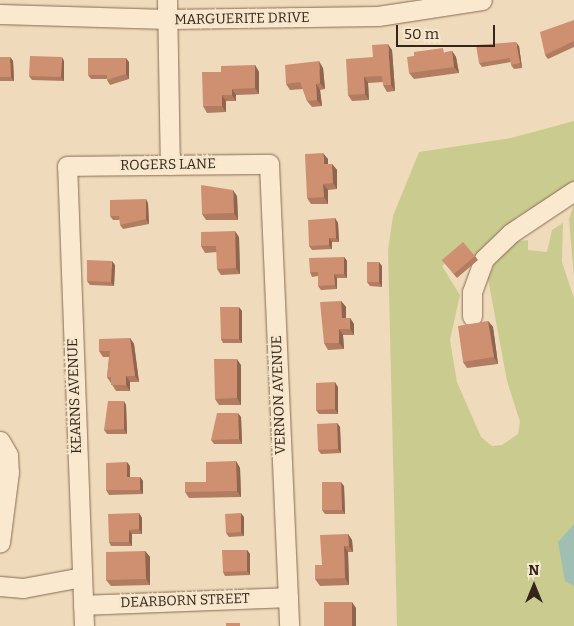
<!DOCTYPE html>
<style>
body{margin:0}
#map{position:relative;width:574px;height:626px;overflow:hidden;background:#efdbbb;font-family:Bitter,serif}
div>[style]{position:absolute}
.green>*{inset:0;background:#cacc8f}
.water>*{inset:0;background:#a0bfb3}
.roads{filter:drop-shadow(0 0 1px #866b55) drop-shadow(0 0 1px #866b55)}
.minor>*{height:19px;margin:-9.5px;padding:0 9.5px;transform-origin:9.5px;border-radius:9.5px;background:#fae9ce}
.wall>*{inset:0;background:#b17c60}
.shaded-wall>*{inset:0;background:#90654e}
.building>*{inset:0;background:#ce9070}
span{translate:-50% -50%;white-space:nowrap;text-align:center;line-height:1.15;-webkit-text-stroke:4px #f6e6cb;paint-order:stroke}
.street-label{font-size:14px;color:#34251a}
.north{position:absolute;left:509px;top:561px;width:50px;height:50px;-webkit-text-stroke:4px #f6e6cb;paint-order:stroke;rotate:0deg;font-size:14px;font-weight:700;line-height:20px;text-align:center;color:#34251a}
.north::after{content:'';display:block;margin:auto;width:18px;height:22px;background:#34251a;clip-path:polygon(50% 0,100% 100%,50% 72%,0 100%)}
.scale{position:absolute;left:396px;top:25px;width:99px;height:22px;box-sizing:border-box;border:2px solid #34251a;border-top:0;padding-left:6px;font-size:15px;line-height:18px;white-space:nowrap;color:#34251a;-webkit-text-stroke:4px #f6e6cb;paint-order:stroke}
</style>
<div id="map">
<div class="green">
<i style="clip-path:polygon(574px 121px,574px 184px,517px 217px,478px 260px,466px 246px,442px 266px,460px 295px,450px 340px,457px 382px,481px 437px,492px 446px,502px 445px,518px 434px,520px 422px,507px 381px,488px 279px,500px 251px,511px 242px,528px 240px,528px 250px,547px 252px,552px 230px,563px 223px,562px 262px,574px 298px,574px 626px,397px 626px,388px 250px,393px 216px,419px 152px,511px 138px)"></i>
<i style="clip-path:polygon(574px 204px,574px 277px,569px 219px)"></i>
</div>
<div class="water">
<i style="clip-path:polygon(574px 524px,574px 586px,565px 581px,558px 542px)"></i>
</div>
<div class="roads">
<div class="minor">
<i style="left:167px;top:0;width:165px;rotate:89deg"></i>
<i style="left:0;top:14px;width:167px;rotate:1.7deg"></i>
<i style="left:167px;top:19px;width:211px;rotate:-0.8deg"></i>
<i style="left:378px;top:16px;width:105px;rotate:-8.7deg"></i>
<i style="left:472px;top:316px;width:24px;rotate:-90deg"></i>
<i style="left:472px;top:292px;width:35px;rotate:-70deg"></i>
<i style="left:484px;top:259px;width:37px;rotate:-44deg"></i>
<i style="left:511px;top:233px;width:76px;rotate:-33.7deg"></i>
<i style="left:0;top:441px;width:16px;rotate:60deg"></i>
<i style="left:8px;top:455px;width:17px;rotate:87deg"></i>
<i style="left:9px;top:472px;width:71px;rotate:97.3deg"></i>
<i style="left:0;top:586px;width:23px;rotate:5deg"></i>
<i style="left:23px;top:588px;width:60px;rotate:-10.6deg"></i>
<i style="left:83px;top:605px;width:205px;rotate:-2.2deg"></i>
<i style="left:84px;top:626px;width:460px;rotate:-92.1deg"></i>
<i style="left:67px;top:166px;width:202px;rotate:-0.6deg"></i>
<i style="left:269px;top:164px;width:462px;rotate:87.5deg"></i>
</div>
</div>
<div class="wall">
<i style="clip-path:polygon(574px 20px,574px 47px,548px 59px,545px 55px)"></i>
<i style="clip-path:polygon(519px 46px,522px 68px,514px 69px,511px 65px,511px 62px,482px 67px,479px 63px)"></i>
<i style="clip-path:polygon(392px 50px,395px 91px,387px 92px,383px 85px,383px 82px,368px 83px,369px 100px,352px 101px,348px 95px,373px 57px)"></i>
<i style="clip-path:polygon(452px 51px,456px 57px,459px 73px,414px 79px,409px 73px,446px 52px)"></i>
<i style="clip-path:polygon(0 57px,10px 57px,13px 61px,14px 81px,0 81px)"></i>
<i style="clip-path:polygon(64px 61px,64px 81px,32px 80px,29px 76px)"></i>
<i style="clip-path:polygon(129px 62px,129px 79px,110px 85px,107px 80px,107px 79px,91px 79px,88px 75px)"></i>
<i style="clip-path:polygon(255px 65px,259px 72px,259px 94px,236px 95px,236px 101px,226px 101px,226px 112px,207px 113px,203px 106px,221px 72px)"></i>
<i style="clip-path:polygon(323px 68px,325px 89px,320px 90px,322px 106px,312px 107px,307px 101px,303px 89px,290px 90px,286px 84px)"></i>
<i style="clip-path:polygon(328px 159px,328px 164px,332px 164px,337px 170px,337px 189px,328px 190px,328px 204px,311px 204px,307px 198px)"></i>
<i style="clip-path:polygon(237px 196px,238px 220px,206px 220px,202px 214px)"></i>
<i style="clip-path:polygon(148px 203px,149px 224px,123px 229px,120px 225px,120px 220px,113px 220px,110px 216px)"></i>
<i style="clip-path:polygon(335px 218px,338px 223px,339px 242px,332px 242px,332px 249px,312px 250px,309px 246px)"></i>
<i style="clip-path:polygon(239px 237px,240px 274px,221px 275px,217px 269px,217px 252px,205px 253px,201px 246px)"></i>
<i style="clip-path:polygon(475px 256px,478px 260px,457px 278px,442px 260px)"></i>
<i style="clip-path:polygon(344px 257px,347px 261px,347px 278px,337px 278px,337px 289px,321px 290px,318px 286px,318px 276px,312px 277px,310px 272px)"></i>
<i style="clip-path:polygon(115px 265px,114px 286px,90px 285px,87px 281px)"></i>
<i style="clip-path:polygon(382px 266px,382px 287px,370px 286px,367px 282px)"></i>
<i style="clip-path:polygon(341px 301px,346px 307px,346px 318px,350px 318px,354px 324px,354px 335px,343px 335px,344px 349px,328px 350px,324px 343px)"></i>
<i style="clip-path:polygon(242px 311px,242px 343px,223px 343px,221px 339px)"></i>
<i style="clip-path:polygon(488px 321px,493px 327px,498px 364px,467px 368px,463px 362px)"></i>
<i style="clip-path:polygon(130px 338px,134px 344px,139px 382px,130px 382px,130px 391px,116px 391px,107px 377px,109px 357px,103px 357px,99px 351px)"></i>
<i style="clip-path:polygon(241px 365px,241px 405px,219px 405px,215px 399px)"></i>
<i style="clip-path:polygon(338px 387px,338px 414px,319px 414px,316px 410px)"></i>
<i style="clip-path:polygon(126px 405px,127px 434px,107px 434px,104px 430px)"></i>
<i style="clip-path:polygon(241px 417px,242px 444px,214px 444px,211px 440px)"></i>
<i style="clip-path:polygon(337px 423px,340px 427px,341px 453px,321px 454px,318px 450px)"></i>
<i style="clip-path:polygon(236px 461px,240px 468px,241px 497px,189px 498px,185px 492px,206px 482px)"></i>
<i style="clip-path:polygon(130px 466px,130px 477px,140px 477px,143px 481px,143px 494px,109px 495px,106px 490px)"></i>
<i style="clip-path:polygon(344px 486px,345px 514px,325px 514px,322px 510px)"></i>
<i style="clip-path:polygon(139px 513px,142px 518px,142px 534px,132px 534px,132px 546px,111px 546px,109px 542px)"></i>
<i style="clip-path:polygon(244px 517px,244px 536px,229px 537px,226px 533px)"></i>
<i style="clip-path:polygon(348px 534px,352px 540px,353px 552px,348px 552px,349px 585px,320px 586px,315px 579px,322px 565px)"></i>
<i style="clip-path:polygon(247px 550px,250px 554px,250px 575px,225px 576px,223px 572px)"></i>
<i style="clip-path:polygon(145px 551px,150px 557px,150px 585px,111px 586px,106px 580px)"></i>
</div>
<div class="shaded-wall">
<i style="clip-path:polygon(516px 42px,519px 46px,522px 68px,520px 63px)"></i>
<i style="clip-path:polygon(388px 44px,392px 50px,395px 91px,391px 85px)"></i>
<i style="clip-path:polygon(452px 51px,456px 57px,459px 73px,454px 67px)"></i>
<i style="clip-path:polygon(10px 57px,13px 61px,14px 81px,11px 77px)"></i>
<i style="clip-path:polygon(62px 57px,64px 61px,64px 81px,61px 77px)"></i>
<i style="clip-path:polygon(126px 58px,129px 62px,129px 79px,126px 74px)"></i>
<i style="clip-path:polygon(319px 61px,323px 68px,325px 89px,320px 83px)"></i>
<i style="clip-path:polygon(255px 65px,259px 72px,259px 94px,255px 88px)"></i>
<i style="clip-path:polygon(364px 77px,368px 83px,369px 100px,365px 94px)"></i>
<i style="clip-path:polygon(316px 84px,320px 90px,322px 106px,317px 100px)"></i>
<i style="clip-path:polygon(232px 89px,236px 95px,236px 101px,232px 95px)"></i>
<i style="clip-path:polygon(222px 95px,226px 101px,226px 112px,222px 106px)"></i>
<i style="clip-path:polygon(323px 153px,328px 159px,328px 170px,324px 164px)"></i>
<i style="clip-path:polygon(332px 164px,337px 170px,337px 189px,333px 183px)"></i>
<i style="clip-path:polygon(323px 184px,328px 190px,328px 204px,324px 197px)"></i>
<i style="clip-path:polygon(233px 190px,237px 196px,238px 220px,234px 213px)"></i>
<i style="clip-path:polygon(146px 199px,148px 203px,149px 224px,146px 219px)"></i>
<i style="clip-path:polygon(335px 218px,338px 223px,339px 242px,336px 238px)"></i>
<i style="clip-path:polygon(235px 231px,239px 237px,240px 274px,236px 268px)"></i>
<i style="clip-path:polygon(329px 238px,332px 242px,332px 249px,329px 245px)"></i>
<i style="clip-path:polygon(344px 257px,347px 261px,347px 278px,344px 274px)"></i>
<i style="clip-path:polygon(112px 261px,115px 265px,114px 286px,111px 282px)"></i>
<i style="clip-path:polygon(379px 262px,382px 266px,382px 287px,379px 282px)"></i>
<i style="clip-path:polygon(334px 274px,337px 278px,337px 289px,335px 285px)"></i>
<i style="clip-path:polygon(341px 301px,346px 307px,346px 324px,342px 318px)"></i>
<i style="clip-path:polygon(239px 307px,242px 311px,242px 343px,239px 339px)"></i>
<i style="clip-path:polygon(350px 318px,354px 324px,354px 335px,350px 329px)"></i>
<i style="clip-path:polygon(488px 321px,493px 327px,498px 364px,494px 357px)"></i>
<i style="clip-path:polygon(339px 329px,343px 335px,344px 349px,339px 343px)"></i>
<i style="clip-path:polygon(130px 338px,134px 344px,139px 382px,135px 376px)"></i>
<i style="clip-path:polygon(237px 359px,241px 365px,241px 405px,237px 398px)"></i>
<i style="clip-path:polygon(126px 376px,130px 382px,130px 391px,126px 385px)"></i>
<i style="clip-path:polygon(335px 382px,338px 387px,338px 414px,335px 409px)"></i>
<i style="clip-path:polygon(124px 401px,126px 405px,127px 434px,124px 429px)"></i>
<i style="clip-path:polygon(238px 413px,241px 417px,242px 444px,239px 439px)"></i>
<i style="clip-path:polygon(337px 423px,340px 427px,341px 453px,338px 449px)"></i>
<i style="clip-path:polygon(236px 461px,240px 468px,241px 497px,237px 491px)"></i>
<i style="clip-path:polygon(127px 462px,130px 466px,130px 481px,127px 477px)"></i>
<i style="clip-path:polygon(140px 477px,143px 481px,143px 494px,140px 490px)"></i>
<i style="clip-path:polygon(341px 482px,344px 486px,345px 514px,342px 510px)"></i>
<i style="clip-path:polygon(139px 513px,142px 518px,142px 534px,139px 529px)"></i>
<i style="clip-path:polygon(241px 513px,244px 517px,244px 536px,241px 532px)"></i>
<i style="clip-path:polygon(129px 530px,132px 534px,132px 546px,129px 542px)"></i>
<i style="clip-path:polygon(348px 534px,352px 540px,353px 552px,349px 546px)"></i>
<i style="clip-path:polygon(344px 546px,348px 552px,349px 585px,345px 578px)"></i>
<i style="clip-path:polygon(247px 550px,250px 554px,250px 575px,247px 571px)"></i>
<i style="clip-path:polygon(145px 551px,150px 557px,150px 585px,146px 579px)"></i>
<i style="clip-path:polygon(352px 602px,356px 608px,356px 626px,352px 626px)"></i>
</div>
<div class="building">
<i style="clip-path:polygon(574px 20px,574px 41px,545px 55px,540px 32px)"></i>
<i style="clip-path:polygon(516px 42px,520px 63px,511px 65px,510px 58px,479px 63px,476px 45px)"></i>
<i style="clip-path:polygon(388px 44px,391px 85px,383px 85px,382px 76px,364px 77px,365px 94px,348px 95px,346px 59px,373px 57px,372px 45px)"></i>
<i style="clip-path:polygon(443px 48px,444px 53px,452px 51px,454px 67px,409px 73px,407px 57px,414px 56px,414px 52px)"></i>
<i style="clip-path:polygon(30px 56px,62px 57px,61px 77px,29px 76px)"></i>
<i style="clip-path:polygon(0 57px,10px 57px,11px 77px,0 77px)"></i>
<i style="clip-path:polygon(88px 58px,126px 58px,126px 74px,107px 80px,107px 75px,88px 75px)"></i>
<i style="clip-path:polygon(319px 61px,320px 83px,316px 84px,317px 100px,307px 101px,300px 82px,286px 84px,285px 65px)"></i>
<i style="clip-path:polygon(255px 65px,255px 88px,232px 89px,232px 95px,222px 95px,222px 106px,203px 106px,202px 72px,221px 72px,221px 66px)"></i>
<i style="clip-path:polygon(323px 153px,324px 164px,332px 164px,333px 183px,323px 184px,324px 197px,307px 198px,305px 154px)"></i>
<i style="clip-path:polygon(201px 185px,233px 190px,234px 213px,202px 214px)"></i>
<i style="clip-path:polygon(146px 199px,146px 219px,120px 225px,119px 216px,110px 216px,110px 200px)"></i>
<i style="clip-path:polygon(335px 218px,336px 238px,329px 238px,329px 245px,309px 246px,308px 220px)"></i>
<i style="clip-path:polygon(235px 231px,236px 268px,217px 269px,216px 246px,201px 246px,201px 232px)"></i>
<i style="clip-path:polygon(463px 242px,475px 256px,454px 274px,442px 260px)"></i>
<i style="clip-path:polygon(344px 257px,344px 274px,334px 274px,335px 285px,318px 286px,318px 272px,310px 272px,309px 258px)"></i>
<i style="clip-path:polygon(87px 260px,112px 261px,111px 282px,87px 281px)"></i>
<i style="clip-path:polygon(367px 262px,379px 262px,379px 282px,367px 282px)"></i>
<i style="clip-path:polygon(341px 301px,342px 318px,350px 318px,350px 329px,339px 329px,339px 343px,324px 343px,320px 302px)"></i>
<i style="clip-path:polygon(220px 307px,239px 307px,239px 339px,221px 339px)"></i>
<i style="clip-path:polygon(488px 321px,494px 357px,463px 362px,458px 326px)"></i>
<i style="clip-path:polygon(130px 338px,135px 376px,126px 376px,126px 385px,111px 385px,111px 377px,107px 377px,110px 351px,99px 351px,99px 339px)"></i>
<i style="clip-path:polygon(214px 359px,237px 359px,237px 398px,215px 399px)"></i>
<i style="clip-path:polygon(335px 382px,335px 409px,316px 410px,316px 383px)"></i>
<i style="clip-path:polygon(108px 401px,124px 401px,124px 429px,104px 430px)"></i>
<i style="clip-path:polygon(217px 413px,238px 413px,239px 439px,211px 440px)"></i>
<i style="clip-path:polygon(337px 423px,338px 449px,318px 450px,317px 424px)"></i>
<i style="clip-path:polygon(236px 461px,237px 491px,185px 492px,185px 482px,206px 482px,206px 462px)"></i>
<i style="clip-path:polygon(127px 462px,127px 477px,140px 477px,140px 490px,106px 490px,106px 463px)"></i>
<i style="clip-path:polygon(322px 482px,341px 482px,342px 510px,322px 510px)"></i>
<i style="clip-path:polygon(139px 513px,139px 529px,129px 530px,129px 542px,109px 542px,108px 514px)"></i>
<i style="clip-path:polygon(241px 513px,241px 532px,226px 533px,225px 514px)"></i>
<i style="clip-path:polygon(348px 534px,349px 546px,344px 546px,345px 578px,315px 579px,315px 565px,322px 565px,320px 535px)"></i>
<i style="clip-path:polygon(222px 550px,247px 550px,247px 571px,223px 572px)"></i>
<i style="clip-path:polygon(145px 551px,146px 579px,106px 580px,106px 552px)"></i>
<i style="clip-path:polygon(324px 602px,352px 602px,352px 626px,324px 626px)"></i>
<i style="clip-path:polygon(226px 623px,240px 623px,240px 626px,226px 626px)"></i>
</div>
<div class="street-label">
<span style="left:242px;top:19px;rotate:-1deg">MARGUERITE DRIVE</span>
<span style="left:168px;top:165px;rotate:-1deg">ROGERS LANE</span>
<span style="left:279px;top:395px;rotate:-92deg">VERNON AVENUE</span>
<span style="left:75px;top:396px;rotate:-92deg">KEARNS AVENUE</span>
<span style="left:185px;top:601px;rotate:-2deg">DEARBORN STREET</span>
</div>
<div class="north">N</div>
<div class="scale">50 m</div>
</div>
